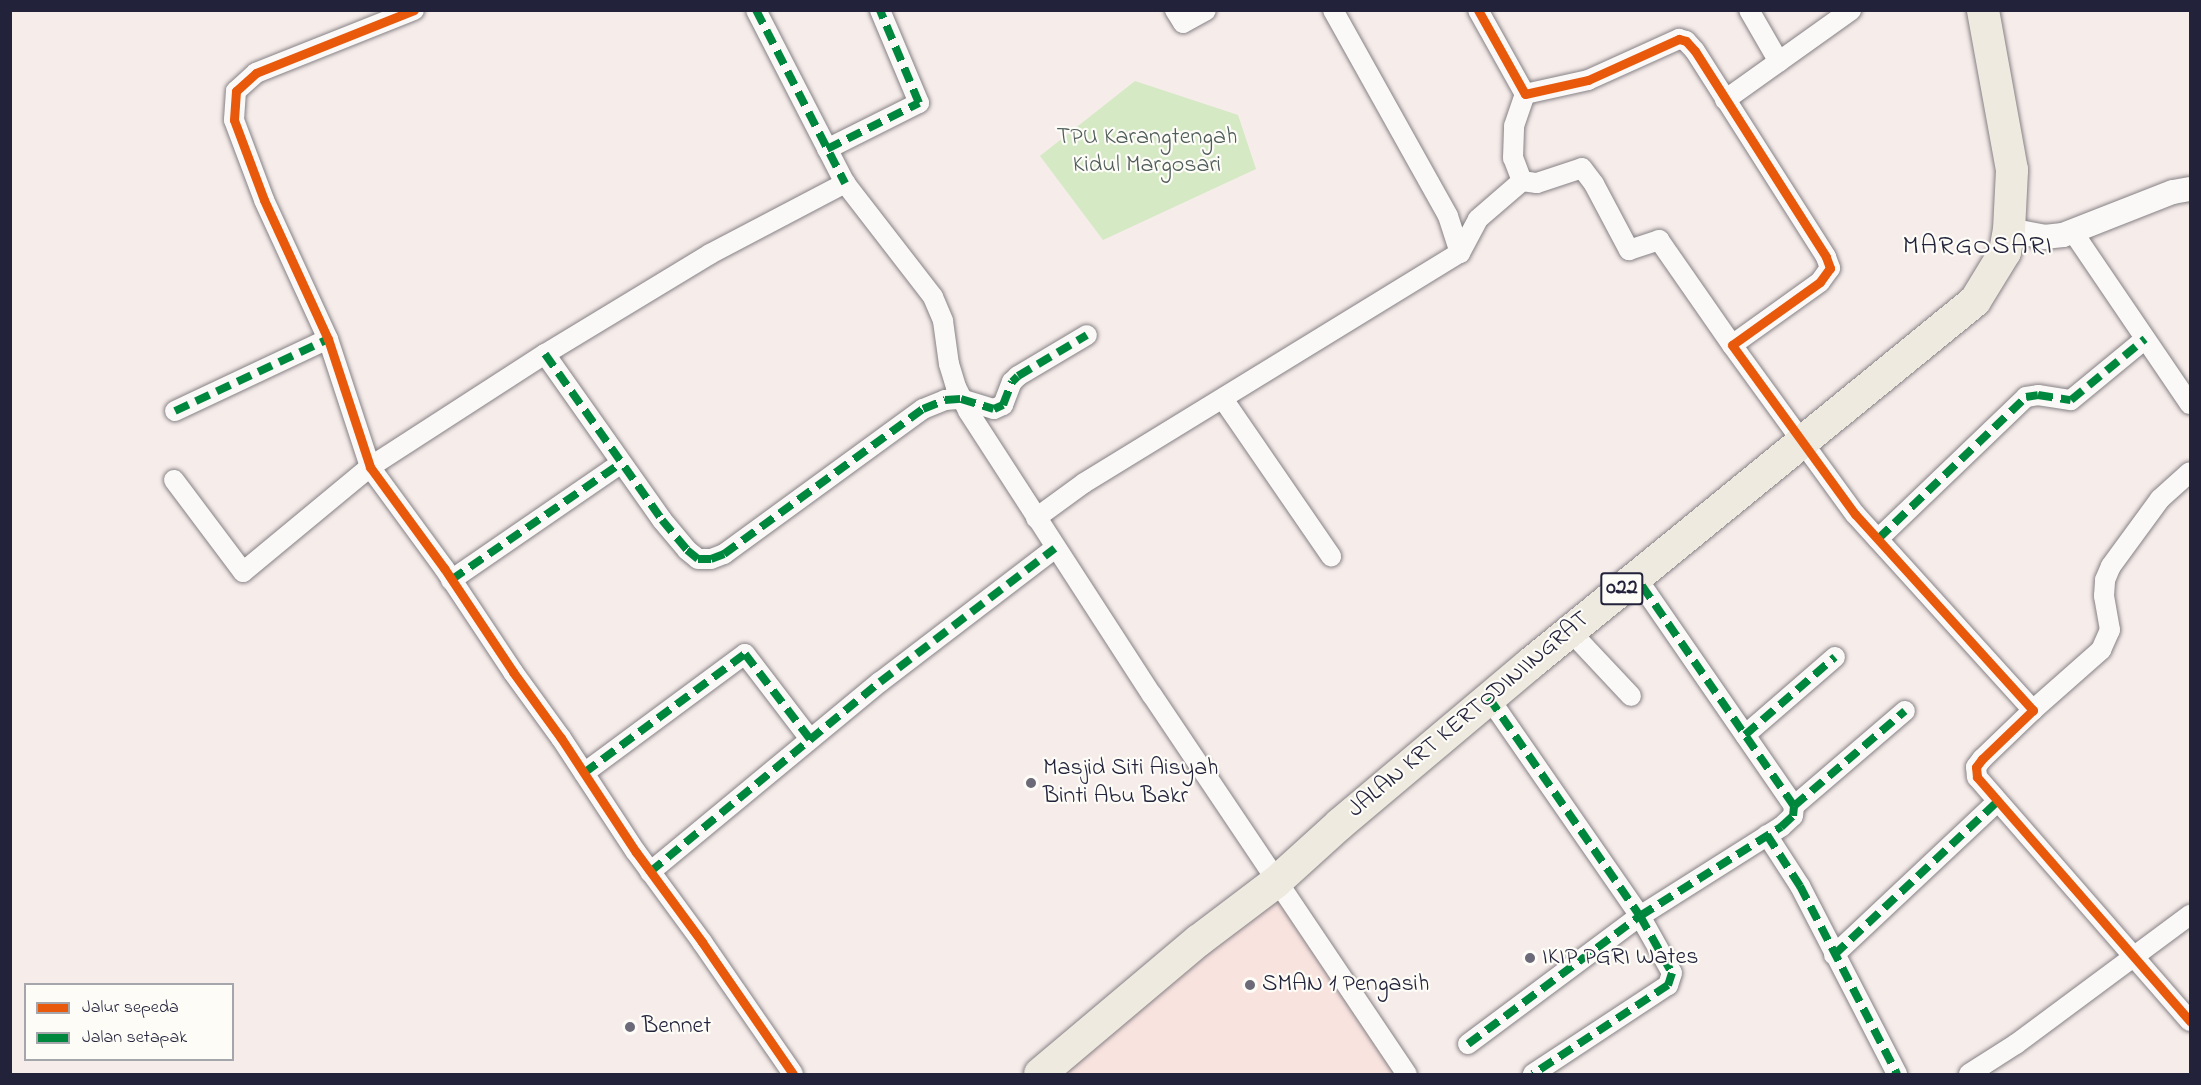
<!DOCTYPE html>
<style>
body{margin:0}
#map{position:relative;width:2201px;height:1085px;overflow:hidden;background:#f6ecea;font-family:"Indie Flower",sans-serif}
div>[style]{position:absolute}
.built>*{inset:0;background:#f9e3df}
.green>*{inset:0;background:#d4e9c4}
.roads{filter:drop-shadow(0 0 2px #868185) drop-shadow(0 0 2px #868185)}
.minor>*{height:20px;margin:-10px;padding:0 10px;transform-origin:10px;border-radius:10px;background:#faf9f7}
.tertiary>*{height:24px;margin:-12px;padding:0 12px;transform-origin:12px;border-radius:12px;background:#faf9f7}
.primary>*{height:32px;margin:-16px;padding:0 16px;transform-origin:16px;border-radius:16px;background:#efeae0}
.quiet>*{height:8px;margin-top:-4px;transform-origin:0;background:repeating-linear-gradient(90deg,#00873e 0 15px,transparent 0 23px)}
.cycleway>*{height:9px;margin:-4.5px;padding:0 4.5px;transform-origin:4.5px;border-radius:4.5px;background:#e8590c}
.dots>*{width:16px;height:16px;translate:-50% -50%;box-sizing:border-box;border:3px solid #fdfcf7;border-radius:50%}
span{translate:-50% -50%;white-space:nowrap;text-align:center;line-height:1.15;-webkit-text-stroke:4.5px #fdfcf7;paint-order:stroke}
.shield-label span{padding:2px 4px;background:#fdfcf7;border:2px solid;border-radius:4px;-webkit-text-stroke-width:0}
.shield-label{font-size:22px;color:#22223b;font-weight:700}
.park-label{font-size:24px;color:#4f5d5a}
.street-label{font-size:24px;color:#22223b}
.poi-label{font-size:24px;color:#22223b}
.left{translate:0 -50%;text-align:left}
.quarter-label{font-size:27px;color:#22223b;letter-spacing:1.5px}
.frame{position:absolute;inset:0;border:12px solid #22223b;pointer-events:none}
.legend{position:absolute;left:24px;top:983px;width:210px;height:78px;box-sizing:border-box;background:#fdfcf7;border:2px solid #a5a5ac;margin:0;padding:8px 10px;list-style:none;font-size:18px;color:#22223b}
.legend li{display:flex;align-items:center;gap:12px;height:30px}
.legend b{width:30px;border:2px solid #a5a5ac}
</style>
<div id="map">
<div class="built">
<i style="clip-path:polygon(1275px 896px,1395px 1074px,1055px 1074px)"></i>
</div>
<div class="green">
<i style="clip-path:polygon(1135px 81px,1238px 115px,1256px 169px,1103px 240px,1040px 156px)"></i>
</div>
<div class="roads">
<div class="minor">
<i style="left:414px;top:10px;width:170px;rotate:158.3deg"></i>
<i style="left:256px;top:73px;width:27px;rotate:138deg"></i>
<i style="left:236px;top:91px;width:29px;rotate:94deg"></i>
<i style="left:234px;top:120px;width:85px;rotate:69.4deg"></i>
<i style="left:264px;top:200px;width:153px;rotate:65.3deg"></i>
<i style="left:328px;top:339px;width:135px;rotate:71.8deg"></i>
<i style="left:370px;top:467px;width:125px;rotate:53.8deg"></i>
<i style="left:444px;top:568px;width:125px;rotate:56.4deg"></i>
<i style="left:513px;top:672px;width:82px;rotate:54deg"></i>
<i style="left:561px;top:738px;width:136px;rotate:56.7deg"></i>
<i style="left:636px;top:852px;width:112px;rotate:53.7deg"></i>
<i style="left:702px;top:942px;width:160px;rotate:55.4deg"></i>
<i style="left:756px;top:10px;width:195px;rotate:62.8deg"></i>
<i style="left:845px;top:183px;width:144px;rotate:52.3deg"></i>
<i style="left:933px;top:297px;width:26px;rotate:67deg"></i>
<i style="left:943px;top:321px;width:43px;rotate:82.1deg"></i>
<i style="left:949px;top:364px;width:24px;rotate:73deg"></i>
<i style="left:956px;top:387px;width:27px;rotate:63deg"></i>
<i style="left:968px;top:411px;width:338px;rotate:57.1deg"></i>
<i style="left:1152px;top:695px;width:457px;rotate:56.1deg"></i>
<i style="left:1175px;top:10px;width:15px;rotate:58deg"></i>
<i style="left:1183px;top:23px;width:26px;rotate:-29deg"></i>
<i style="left:1333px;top:10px;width:236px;rotate:60.8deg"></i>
<i style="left:1448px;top:216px;width:39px;rotate:72deg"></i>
<i style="left:1478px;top:10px;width:96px;rotate:60.8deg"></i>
<i style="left:1525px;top:94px;width:65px;rotate:-12.5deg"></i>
<i style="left:1588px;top:80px;width:100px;rotate:-24.3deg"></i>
<i style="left:1679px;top:39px;width:7px;rotate:16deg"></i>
<i style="left:1686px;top:41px;width:13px;rotate:48deg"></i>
<i style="left:1695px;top:51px;width:244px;rotate:57.5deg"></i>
<i style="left:1826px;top:257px;width:12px;rotate:70deg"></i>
<i style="left:1830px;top:268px;width:17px;rotate:126deg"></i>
<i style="left:1820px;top:282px;width:108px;rotate:144.4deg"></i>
<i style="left:1732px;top:345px;width:209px;rotate:54deg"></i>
<i style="left:1855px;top:514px;width:265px;rotate:47.8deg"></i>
<i style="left:2033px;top:710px;width:71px;rotate:136.1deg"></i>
<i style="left:1982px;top:759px;width:10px;rotate:127deg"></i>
<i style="left:1976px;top:767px;width:10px;rotate:84deg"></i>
<i style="left:1977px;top:777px;width:324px;rotate:48.9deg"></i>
<i style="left:1749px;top:10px;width:60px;rotate:60deg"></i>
<i style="left:1725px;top:100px;width:155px;rotate:-35.5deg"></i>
<i style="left:827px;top:149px;width:103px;rotate:-26.6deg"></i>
<i style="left:919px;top:103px;width:101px;rotate:-112.8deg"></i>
<i style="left:1522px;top:181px;width:15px;rotate:8deg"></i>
<i style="left:1537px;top:183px;width:47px;rotate:-18.4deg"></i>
<i style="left:1582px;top:168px;width:20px;rotate:53deg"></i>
<i style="left:1594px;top:184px;width:75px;rotate:62.1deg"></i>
<i style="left:1629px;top:250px;width:32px;rotate:-18deg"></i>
<i style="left:1659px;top:240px;width:128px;rotate:55.2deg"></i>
<i style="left:2073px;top:232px;width:208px;rotate:55.8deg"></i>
<i style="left:545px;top:354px;width:203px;rotate:54.8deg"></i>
<i style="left:662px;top:520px;width:39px;rotate:50deg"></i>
<i style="left:687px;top:550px;width:14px;rotate:39deg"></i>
<i style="left:698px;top:559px;width:13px"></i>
<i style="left:711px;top:559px;width:14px;rotate:-21deg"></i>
<i style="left:724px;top:554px;width:246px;rotate:-36.1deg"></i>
<i style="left:923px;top:409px;width:24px;rotate:-22deg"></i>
<i style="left:945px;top:400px;width:16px;rotate:-4deg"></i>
<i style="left:961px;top:399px;width:34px;rotate:17deg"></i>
<i style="left:994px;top:409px;width:10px;rotate:-24deg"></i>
<i style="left:1003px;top:405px;width:25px;rotate:-69deg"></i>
<i style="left:1012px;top:382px;width:8px;rotate:-45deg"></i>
<i style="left:1018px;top:376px;width:80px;rotate:-30.7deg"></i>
<i style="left:1223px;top:399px;width:191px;rotate:55.5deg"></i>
<i style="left:175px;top:411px;width:169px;rotate:-25.2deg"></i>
<i style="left:174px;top:480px;width:115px;rotate:53.1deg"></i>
<i style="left:243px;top:572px;width:165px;rotate:-39.6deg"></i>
<i style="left:370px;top:467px;width:208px;rotate:-32.9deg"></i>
<i style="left:545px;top:354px;width:193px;rotate:-31.2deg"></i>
<i style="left:710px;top:254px;width:153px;rotate:-27.7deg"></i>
<i style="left:1036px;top:518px;width:59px;rotate:-36.1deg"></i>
<i style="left:1084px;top:483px;width:441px;rotate:-31.5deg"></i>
<i style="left:1460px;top:253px;width:38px;rotate:-62deg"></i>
<i style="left:1478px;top:219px;width:58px;rotate:-40.8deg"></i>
<i style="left:1522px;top:181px;width:25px;rotate:-111deg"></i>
<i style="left:1513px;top:158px;width:32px;rotate:-88deg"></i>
<i style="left:1514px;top:126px;width:34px;rotate:-71deg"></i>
<i style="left:1878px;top:539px;width:205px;rotate:-43.8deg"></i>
<i style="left:2026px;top:397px;width:12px;rotate:-9deg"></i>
<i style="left:2038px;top:395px;width:33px;rotate:9deg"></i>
<i style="left:2071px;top:400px;width:96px;rotate:-39.5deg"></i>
<i style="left:451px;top:580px;width:206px;rotate:-34.5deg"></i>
<i style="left:1570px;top:631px;width:89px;rotate:46.8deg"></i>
<i style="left:1489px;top:698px;width:265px;rotate:55.3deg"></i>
<i style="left:1640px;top:916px;width:65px;rotate:60.7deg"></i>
<i style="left:1672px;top:973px;width:13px;rotate:108deg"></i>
<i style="left:1668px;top:985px;width:162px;rotate:146.6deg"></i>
<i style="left:2033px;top:710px;width:91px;rotate:-41.4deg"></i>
<i style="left:2101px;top:650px;width:22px;rotate:-66deg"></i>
<i style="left:2110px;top:630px;width:35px;rotate:-100deg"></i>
<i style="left:2104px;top:596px;width:16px;rotate:-86deg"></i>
<i style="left:2105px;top:580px;width:15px;rotate:-67deg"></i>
<i style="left:2111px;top:566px;width:83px;rotate:-53.8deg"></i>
<i style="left:2160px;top:499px;width:40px;rotate:-42deg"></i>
<i style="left:1745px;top:735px;width:119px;rotate:-40.9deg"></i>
<i style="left:584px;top:773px;width:200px;rotate:-36.5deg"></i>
<i style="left:745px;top:654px;width:107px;rotate:52.6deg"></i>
<i style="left:1794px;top:806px;width:146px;rotate:-40.6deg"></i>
<i style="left:1767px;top:835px;width:61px;rotate:57.1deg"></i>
<i style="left:1800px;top:886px;width:212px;rotate:62.7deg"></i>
<i style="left:650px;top:872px;width:298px;rotate:-39.6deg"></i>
<i style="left:880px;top:682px;width:220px;rotate:-37.4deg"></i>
<i style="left:1834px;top:955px;width:224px;rotate:-43.2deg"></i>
<i style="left:1468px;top:1044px;width:214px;rotate:-36.7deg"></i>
<i style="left:1640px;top:916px;width:167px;rotate:-32.3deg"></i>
<i style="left:1781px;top:827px;width:16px;rotate:-43deg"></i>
<i style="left:1793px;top:816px;width:10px;rotate:-84deg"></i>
<i style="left:1794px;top:806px;width:278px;rotate:-124.6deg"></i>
<i style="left:1969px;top:1074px;width:56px;rotate:-32.6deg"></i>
<i style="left:2016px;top:1044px;width:217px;rotate:-36.6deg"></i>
</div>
<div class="tertiary">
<i style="left:2009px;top:230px;width:36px;rotate:11deg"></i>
<i style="left:2044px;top:237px;width:19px;rotate:-6deg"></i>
<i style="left:2063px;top:235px;width:118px;rotate:-21.4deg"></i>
<i style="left:2173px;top:192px;width:17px;rotate:-10deg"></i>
</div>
<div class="primary">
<i style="left:1040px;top:1074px;width:207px;rotate:-40.1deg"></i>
<i style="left:1198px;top:941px;width:98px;rotate:-37.1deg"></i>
<i style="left:1276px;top:882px;width:86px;rotate:-42.2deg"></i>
<i style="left:1340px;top:824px;width:248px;rotate:-40.1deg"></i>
<i style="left:1530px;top:664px;width:574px;rotate:-39.21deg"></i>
<i style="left:1975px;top:301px;width:57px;rotate:-58.5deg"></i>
<i style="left:2005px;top:252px;width:22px;rotate:-80deg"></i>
<i style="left:2009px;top:230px;width:60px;rotate:-87.1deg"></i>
<i style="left:2012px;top:170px;width:163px;rotate:-100.3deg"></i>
</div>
</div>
<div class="quiet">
<i style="left:756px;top:10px;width:195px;rotate:62.8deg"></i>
<i style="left:827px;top:149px;width:103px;rotate:-26.6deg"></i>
<i style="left:919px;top:103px;width:101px;rotate:-112.8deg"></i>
<i style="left:545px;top:354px;width:203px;rotate:54.8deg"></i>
<i style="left:662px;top:520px;width:39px;rotate:50deg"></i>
<i style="left:687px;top:550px;width:14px;rotate:39deg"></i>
<i style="left:698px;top:559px;width:13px"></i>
<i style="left:711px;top:559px;width:14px;rotate:-21deg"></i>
<i style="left:724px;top:554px;width:246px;rotate:-36.1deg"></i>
<i style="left:923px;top:409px;width:24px;rotate:-22deg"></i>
<i style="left:945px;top:400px;width:16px;rotate:-4deg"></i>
<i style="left:961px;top:399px;width:34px;rotate:17deg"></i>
<i style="left:994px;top:409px;width:10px;rotate:-24deg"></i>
<i style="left:1003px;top:405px;width:25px;rotate:-69deg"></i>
<i style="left:1012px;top:382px;width:8px;rotate:-45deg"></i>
<i style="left:1018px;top:376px;width:80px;rotate:-30.7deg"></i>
<i style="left:175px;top:411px;width:169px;rotate:-25.2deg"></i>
<i style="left:1878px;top:539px;width:205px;rotate:-43.8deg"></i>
<i style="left:2026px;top:397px;width:12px;rotate:-9deg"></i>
<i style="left:2038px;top:395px;width:33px;rotate:9deg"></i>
<i style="left:2071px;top:400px;width:96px;rotate:-39.5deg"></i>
<i style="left:451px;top:580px;width:206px;rotate:-34.5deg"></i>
<i style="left:1489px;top:698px;width:265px;rotate:55.3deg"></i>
<i style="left:1640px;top:916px;width:65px;rotate:60.7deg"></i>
<i style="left:1672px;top:973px;width:13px;rotate:108deg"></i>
<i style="left:1668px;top:985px;width:162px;rotate:146.6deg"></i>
<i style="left:1745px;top:735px;width:119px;rotate:-40.9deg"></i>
<i style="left:584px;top:773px;width:200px;rotate:-36.5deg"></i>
<i style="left:745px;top:654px;width:107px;rotate:52.6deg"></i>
<i style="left:1794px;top:806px;width:146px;rotate:-40.6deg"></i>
<i style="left:1767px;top:835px;width:61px;rotate:57.1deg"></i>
<i style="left:1800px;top:886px;width:212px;rotate:62.7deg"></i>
<i style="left:650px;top:872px;width:298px;rotate:-39.6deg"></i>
<i style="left:880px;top:682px;width:220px;rotate:-37.4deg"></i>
<i style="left:1834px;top:955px;width:224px;rotate:-43.2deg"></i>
<i style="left:1468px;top:1044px;width:214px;rotate:-36.7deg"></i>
<i style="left:1640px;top:916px;width:167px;rotate:-32.3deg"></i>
<i style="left:1781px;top:827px;width:16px;rotate:-43deg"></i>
<i style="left:1793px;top:816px;width:10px;rotate:-84deg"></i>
<i style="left:1794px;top:806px;width:278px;rotate:-124.6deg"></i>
</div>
<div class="cycleway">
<i style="left:414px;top:10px;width:170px;rotate:158.3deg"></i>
<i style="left:256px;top:73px;width:27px;rotate:138deg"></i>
<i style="left:236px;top:91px;width:29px;rotate:94deg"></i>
<i style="left:234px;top:120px;width:85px;rotate:69.4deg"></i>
<i style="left:264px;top:200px;width:153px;rotate:65.3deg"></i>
<i style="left:328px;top:339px;width:135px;rotate:71.8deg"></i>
<i style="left:370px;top:467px;width:125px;rotate:53.8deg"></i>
<i style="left:444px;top:568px;width:125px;rotate:56.4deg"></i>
<i style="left:513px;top:672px;width:82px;rotate:54deg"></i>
<i style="left:561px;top:738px;width:136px;rotate:56.7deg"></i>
<i style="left:636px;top:852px;width:112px;rotate:53.7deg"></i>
<i style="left:702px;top:942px;width:160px;rotate:55.4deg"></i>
<i style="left:1478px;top:10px;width:96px;rotate:60.8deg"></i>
<i style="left:1525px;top:94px;width:65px;rotate:-12.5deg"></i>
<i style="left:1588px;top:80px;width:100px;rotate:-24.3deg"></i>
<i style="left:1679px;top:39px;width:7px;rotate:16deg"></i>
<i style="left:1686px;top:41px;width:13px;rotate:48deg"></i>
<i style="left:1695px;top:51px;width:244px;rotate:57.5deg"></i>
<i style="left:1826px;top:257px;width:12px;rotate:70deg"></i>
<i style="left:1830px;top:268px;width:17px;rotate:126deg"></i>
<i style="left:1820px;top:282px;width:108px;rotate:144.4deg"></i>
<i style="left:1732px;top:345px;width:209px;rotate:54deg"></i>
<i style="left:1855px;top:514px;width:265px;rotate:47.8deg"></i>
<i style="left:2033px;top:710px;width:71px;rotate:136.1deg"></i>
<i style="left:1982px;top:759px;width:10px;rotate:127deg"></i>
<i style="left:1976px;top:767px;width:10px;rotate:84deg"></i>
<i style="left:1977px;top:777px;width:324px;rotate:48.9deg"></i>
</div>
<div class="dots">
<i style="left:1031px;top:783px;background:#6c6978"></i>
<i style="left:1530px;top:958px;background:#6c6978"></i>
<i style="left:1250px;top:985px;background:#6c6978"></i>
<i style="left:630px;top:1027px;background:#6c6978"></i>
</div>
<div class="shield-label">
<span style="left:1622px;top:589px">022</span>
</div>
<div class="park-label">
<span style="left:1147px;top:152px">TPU Karangtengah<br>Kidul Margosari</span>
</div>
<div class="street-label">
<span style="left:1469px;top:715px;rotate:-40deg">JALAN KRT KERTODINIINGRAT</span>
</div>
<div class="poi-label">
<span class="left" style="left:1043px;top:783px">Masjid Siti Aisyah<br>Binti Abu Bakr</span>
<span class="left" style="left:1542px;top:958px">IKIP PGRI Wates</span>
<span class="left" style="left:1262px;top:985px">SMAN 1 Pengasih</span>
<span class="left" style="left:642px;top:1027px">Bennet</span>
</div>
<div class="quarter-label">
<span style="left:1978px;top:247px">MARGOSARI</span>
</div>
<div class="frame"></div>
<ul class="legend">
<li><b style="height:8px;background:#e8590c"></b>Jalur sepeda</li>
<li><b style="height:8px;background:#00873e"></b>Jalan setapak</li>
</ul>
</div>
